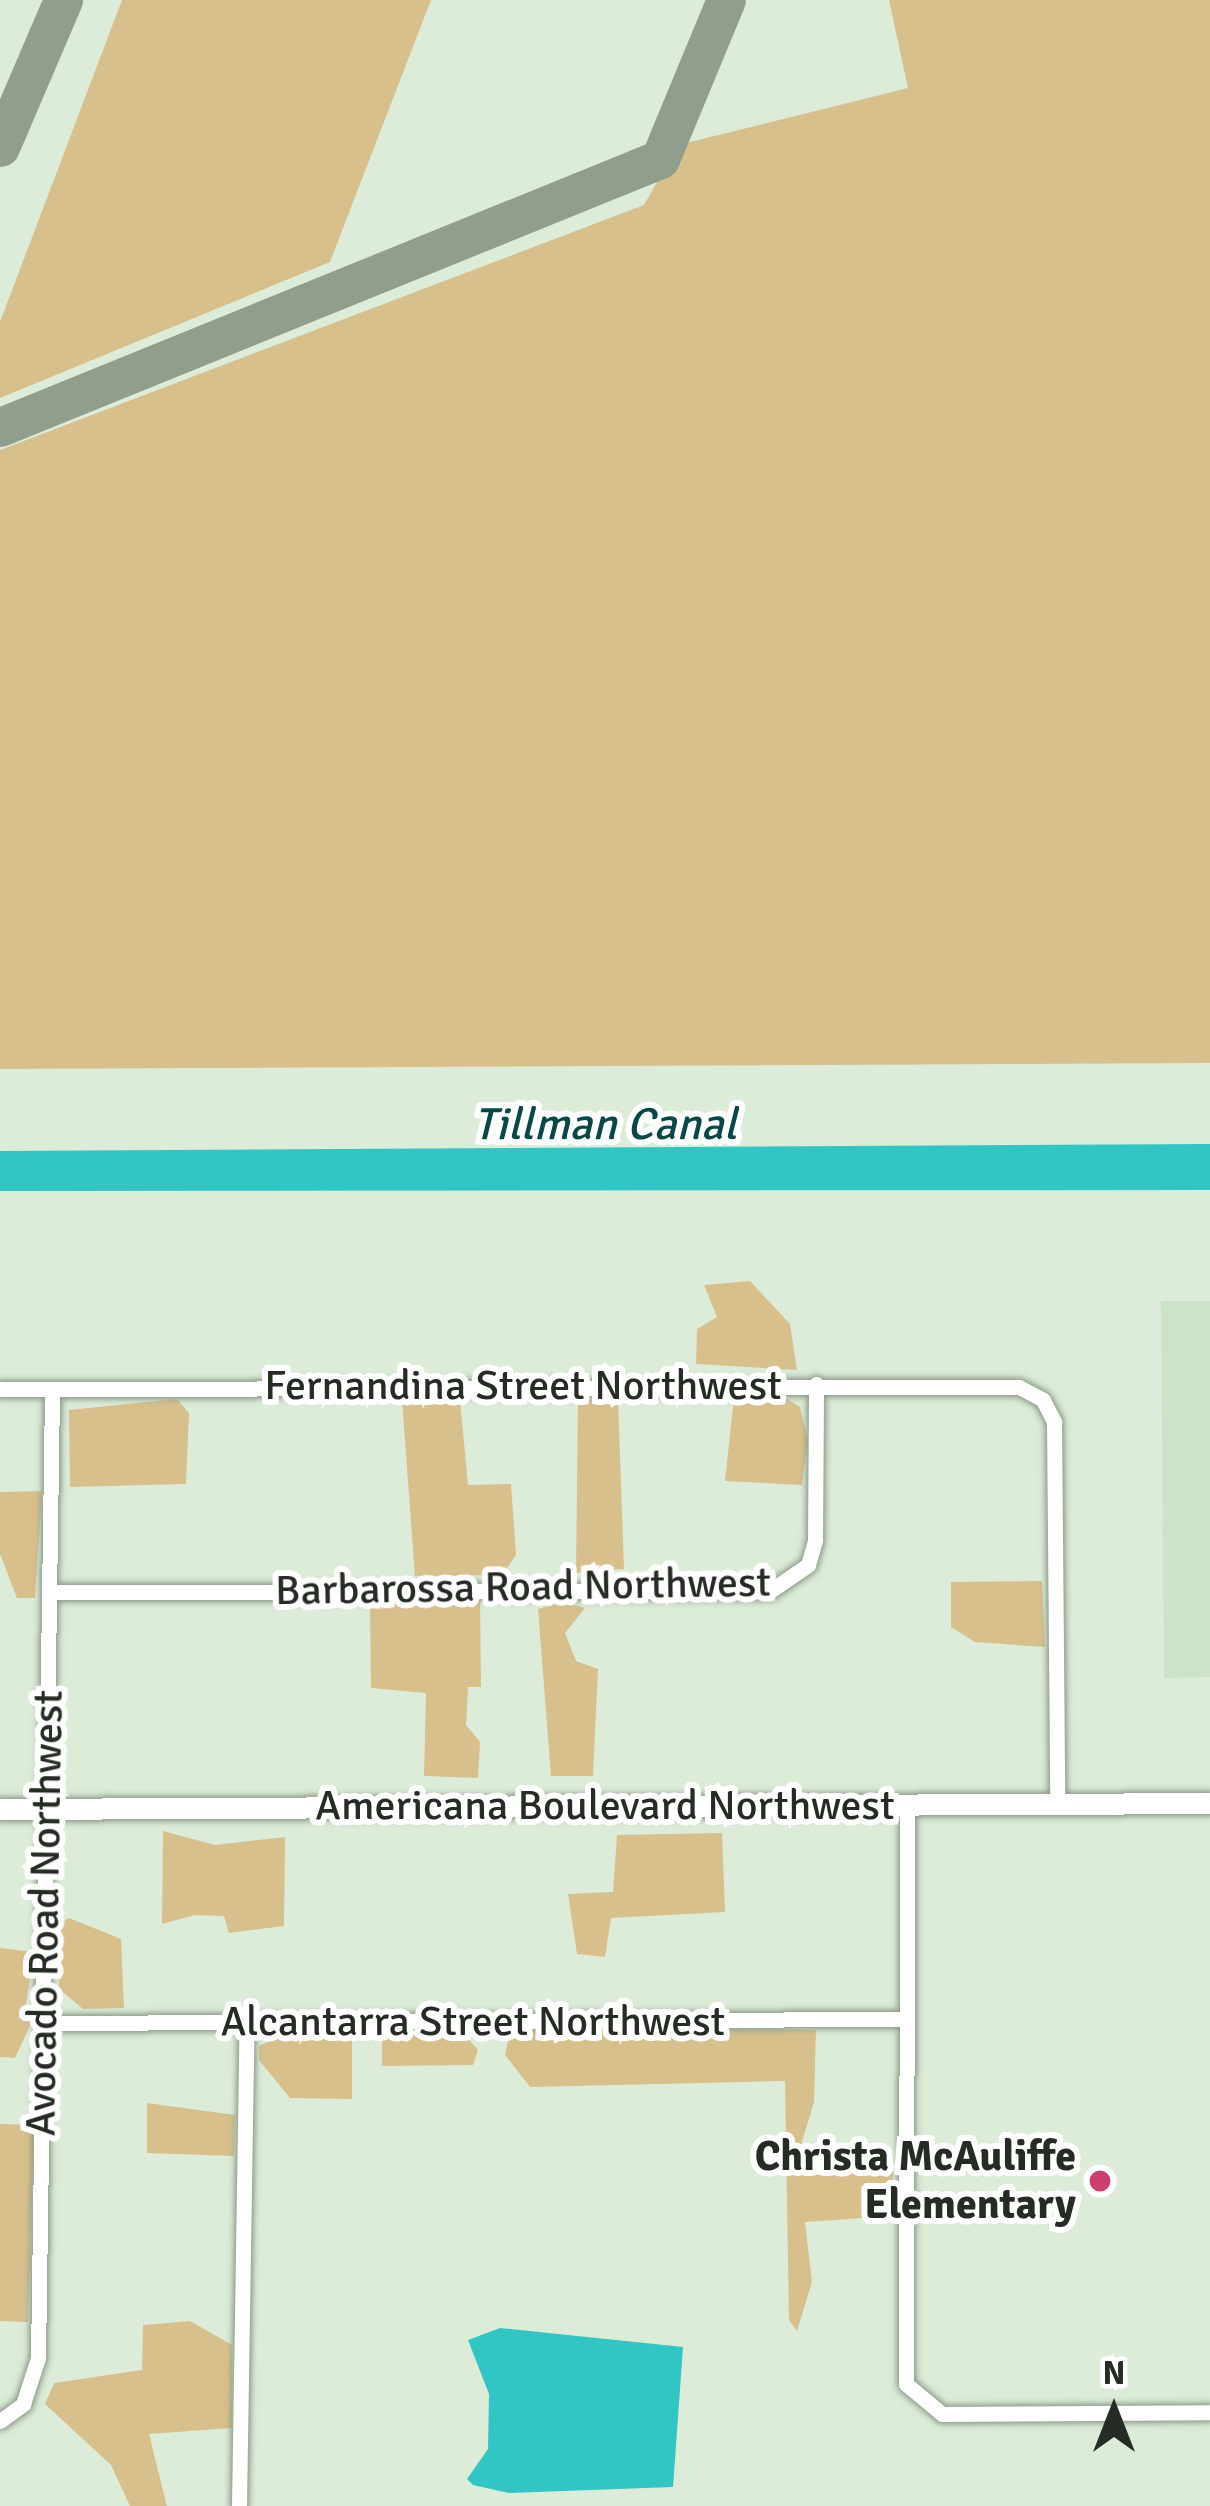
<!DOCTYPE html>
<style>
body{margin:0}
#map{position:relative;width:1210px;height:2506px;overflow:hidden;background:#dcecd8;font-family:Signika,sans-serif}
div>[style]{position:absolute}
.built>*{inset:0;background:#cde3c8}
.green>*{inset:0;background:#d8c08d}
.water>*{inset:0;background:#31c6c4}
.taxiway>*{height:39px;margin:-19.5px;padding:0 19.5px;transform-origin:19.5px;border-radius:19.5px;background:#919e8e}
.roads{filter:drop-shadow(0 0 3px #8a9a86) drop-shadow(0 0 3px #8a9a86)}
.street>*{height:15px;margin:-7.5px;padding:0 7.5px;transform-origin:7.5px;border-radius:7.5px;background:#fff}
.secondary>*{height:21px;margin:-10.5px;padding:0 10.5px;transform-origin:10.5px;border-radius:10.5px;background:#fff}
.dots>*{width:33px;height:33px;translate:-50% -50%;box-sizing:border-box;border:6px solid #fff;border-radius:50%}
span{translate:-50% -50%;white-space:nowrap;text-align:center;line-height:1.15;-webkit-text-stroke:12px #fff;paint-order:stroke}
.street-label{font-size:42px;color:#252c24}
.poi-label{font-size:42px;color:#252c24;font-weight:700}
.right{translate:-100% -50%;text-align:right}
.water-label{font-size:45px;color:#064847;font-style:italic}
.north{position:absolute;left:1054px;top:2350px;width:120px;height:120px;-webkit-text-stroke:9px #fff;paint-order:stroke;rotate:0deg;font-size:33px;font-weight:700;line-height:48px;text-align:center;color:#252c24}
.north::after{content:'';display:block;margin:auto;width:42px;height:54px;background:#252c24;clip-path:polygon(50% 0,100% 100%,50% 72%,0 100%)}
</style>
<div id="map">
<div class="built">
<i style="clip-path:polygon(1161px 1301px,1210px 1301px,1210px 1677px,1164px 1678px)"></i>
</div>
<div class="green">
<i style="clip-path:polygon(122px 0,431px 0,330px 262px,0 398px,0 322px)"></i>
<i style="clip-path:polygon(889px 0,1210px 0,1210px 1063px,0 1069px,0 450px,644px 205px,678px 145px,908px 88px)"></i>
<i style="clip-path:polygon(750px 1281px,790px 1324px,797px 1370px,696px 1364px,697px 1329px,717px 1317px,704px 1285px)"></i>
<i style="clip-path:polygon(734px 1397px,784px 1397px,800px 1407px,808px 1440px,802px 1485px,725px 1481px)"></i>
<i style="clip-path:polygon(177px 1399px,189px 1413px,186px 1484px,70px 1487px,69px 1410px)"></i>
<i style="clip-path:polygon(578px 1399px,618px 1400px,624px 1569px,576px 1573px)"></i>
<i style="clip-path:polygon(402px 1400px,460px 1400px,468px 1485px,511px 1484px,516px 1555px,502px 1575px,415px 1576px)"></i>
<i style="clip-path:polygon(42px 1491px,35px 1598px,17px 1598px,0 1554px,0 1492px)"></i>
<i style="clip-path:polygon(1042px 1581px,1045px 1647px,975px 1642px,951px 1627px,951px 1582px)"></i>
<i style="clip-path:polygon(410px 1599px,480px 1600px,481px 1687px,468px 1687px,466px 1725px,480px 1742px,478px 1778px,424px 1776px,426px 1693px,371px 1688px,370px 1607px)"></i>
<i style="clip-path:polygon(564px 1602px,585px 1608px,565px 1633px,576px 1661px,598px 1669px,593px 1776px,551px 1776px,538px 1609px)"></i>
<i style="clip-path:polygon(163px 1831px,215px 1845px,285px 1837px,284px 1926px,229px 1933px,224px 1916px,195px 1915px,162px 1924px)"></i>
<i style="clip-path:polygon(722px 1833px,725px 1912px,611px 1918px,605px 1957px,577px 1954px,568px 1894px,613px 1892px,617px 1835px)"></i>
<i style="clip-path:polygon(69px 1918px,121px 1939px,124px 2008px,83px 2009px,59px 1989px,58px 1924px)"></i>
<i style="clip-path:polygon(0 1948px,34px 1952px,26px 2005px,34px 2017px,15px 2058px,0 2057px)"></i>
<i style="clip-path:polygon(511px 2028px,816px 2030px,814px 2102px,797px 2158px,893px 2167px,892px 2216px,805px 2222px,812px 2282px,797px 2331px,789px 2320px,785px 2081px,530px 2087px,505px 2055px)"></i>
<i style="clip-path:polygon(392px 2032px,463px 2033px,478px 2050px,473px 2065px,382px 2066px,382px 2037px)"></i>
<i style="clip-path:polygon(352px 2036px,352px 2099px,290px 2098px,259px 2060px,259px 2046px,276px 2038px)"></i>
<i style="clip-path:polygon(147px 2103px,235px 2115px,234px 2156px,147px 2153px)"></i>
<i style="clip-path:polygon(0 2124px,34px 2125px,28px 2322px,0 2321px)"></i>
<i style="clip-path:polygon(190px 2321px,232px 2345px,232px 2428px,149px 2434px,167px 2506px,130px 2506px,111px 2465px,45px 2404px,54px 2383px,142px 2370px,143px 2325px)"></i>
</div>
<div class="water">
<i style="clip-path:polygon(1210px 1144px,1210px 1190px,0 1191px,0 1151px)"></i>
<i style="clip-path:polygon(500px 2328px,683px 2347px,673px 2487px,509px 2493px,473px 2485px,467px 2479px,488px 2449px,489px 2394px,468px 2340px)"></i>
</div>
<div class="taxiway">
<i style="left:0;top:147px;width:160px;rotate:-66.8deg"></i>
<i style="left:0;top:427px;width:712px;rotate:-22.1deg"></i>
<i style="left:660px;top:159px;width:172px;rotate:-67.5deg"></i>
</div>
<div class="roads">
<div class="street">
<i style="left:0;top:1389px;width:1019px;rotate:-0.11deg"></i>
<i style="left:1019px;top:1387px;width:27px;rotate:28deg"></i>
<i style="left:1043px;top:1400px;width:25px;rotate:63deg"></i>
<i style="left:1054px;top:1422px;width:381px;rotate:89.5deg"></i>
<i style="left:49px;top:1592px;width:721px;rotate:-0.08deg"></i>
<i style="left:770px;top:1591px;width:46px;rotate:-34.4deg"></i>
<i style="left:808px;top:1565px;width:26px;rotate:-74deg"></i>
<i style="left:815px;top:1540px;width:156px;rotate:-89.6deg"></i>
<i style="left:907px;top:1804px;width:580px;rotate:90.1deg"></i>
<i style="left:906px;top:2384px;width:47px;rotate:39.8deg"></i>
<i style="left:942px;top:2414px;width:268px;rotate:-0.4deg"></i>
<i style="left:42px;top:2023px;width:863px;rotate:-0.27deg"></i>
<i style="left:0;top:2421px;width:29px;rotate:-36deg"></i>
<i style="left:23px;top:2404px;width:48px;rotate:-71.9deg"></i>
<i style="left:38px;top:2358px;width:969px;rotate:-89.17deg"></i>
<i style="left:239px;top:2506px;width:483px;rotate:-89.1deg"></i>
</div>
<div class="secondary">
<i style="left:0;top:1809px;width:1210px;rotate:-0.28deg"></i>
</div>
</div>
<div class="dots">
<i style="left:1100px;top:2181px;background:#cd406d"></i>
</div>
<div class="street-label">
<span style="left:523px;top:1386px">Fernandina Street Northwest</span>
<span style="left:523px;top:1587px;rotate:-1deg">Barbarossa Road Northwest</span>
<span style="left:605px;top:1806px">Americana Boulevard Northwest</span>
<span style="left:45px;top:1913px;rotate:-89deg">Avocado Road Northwest</span>
<span style="left:473px;top:2022px">Alcantarra Street Northwest</span>
</div>
<div class="poi-label">
<span class="right" style="left:1076px;top:2181px">Christa McAuliffe<br>Elementary</span>
</div>
<div class="water-label">
<span style="left:605px;top:1125px">Tillman Canal</span>
</div>
<div class="north">N</div>
</div>
